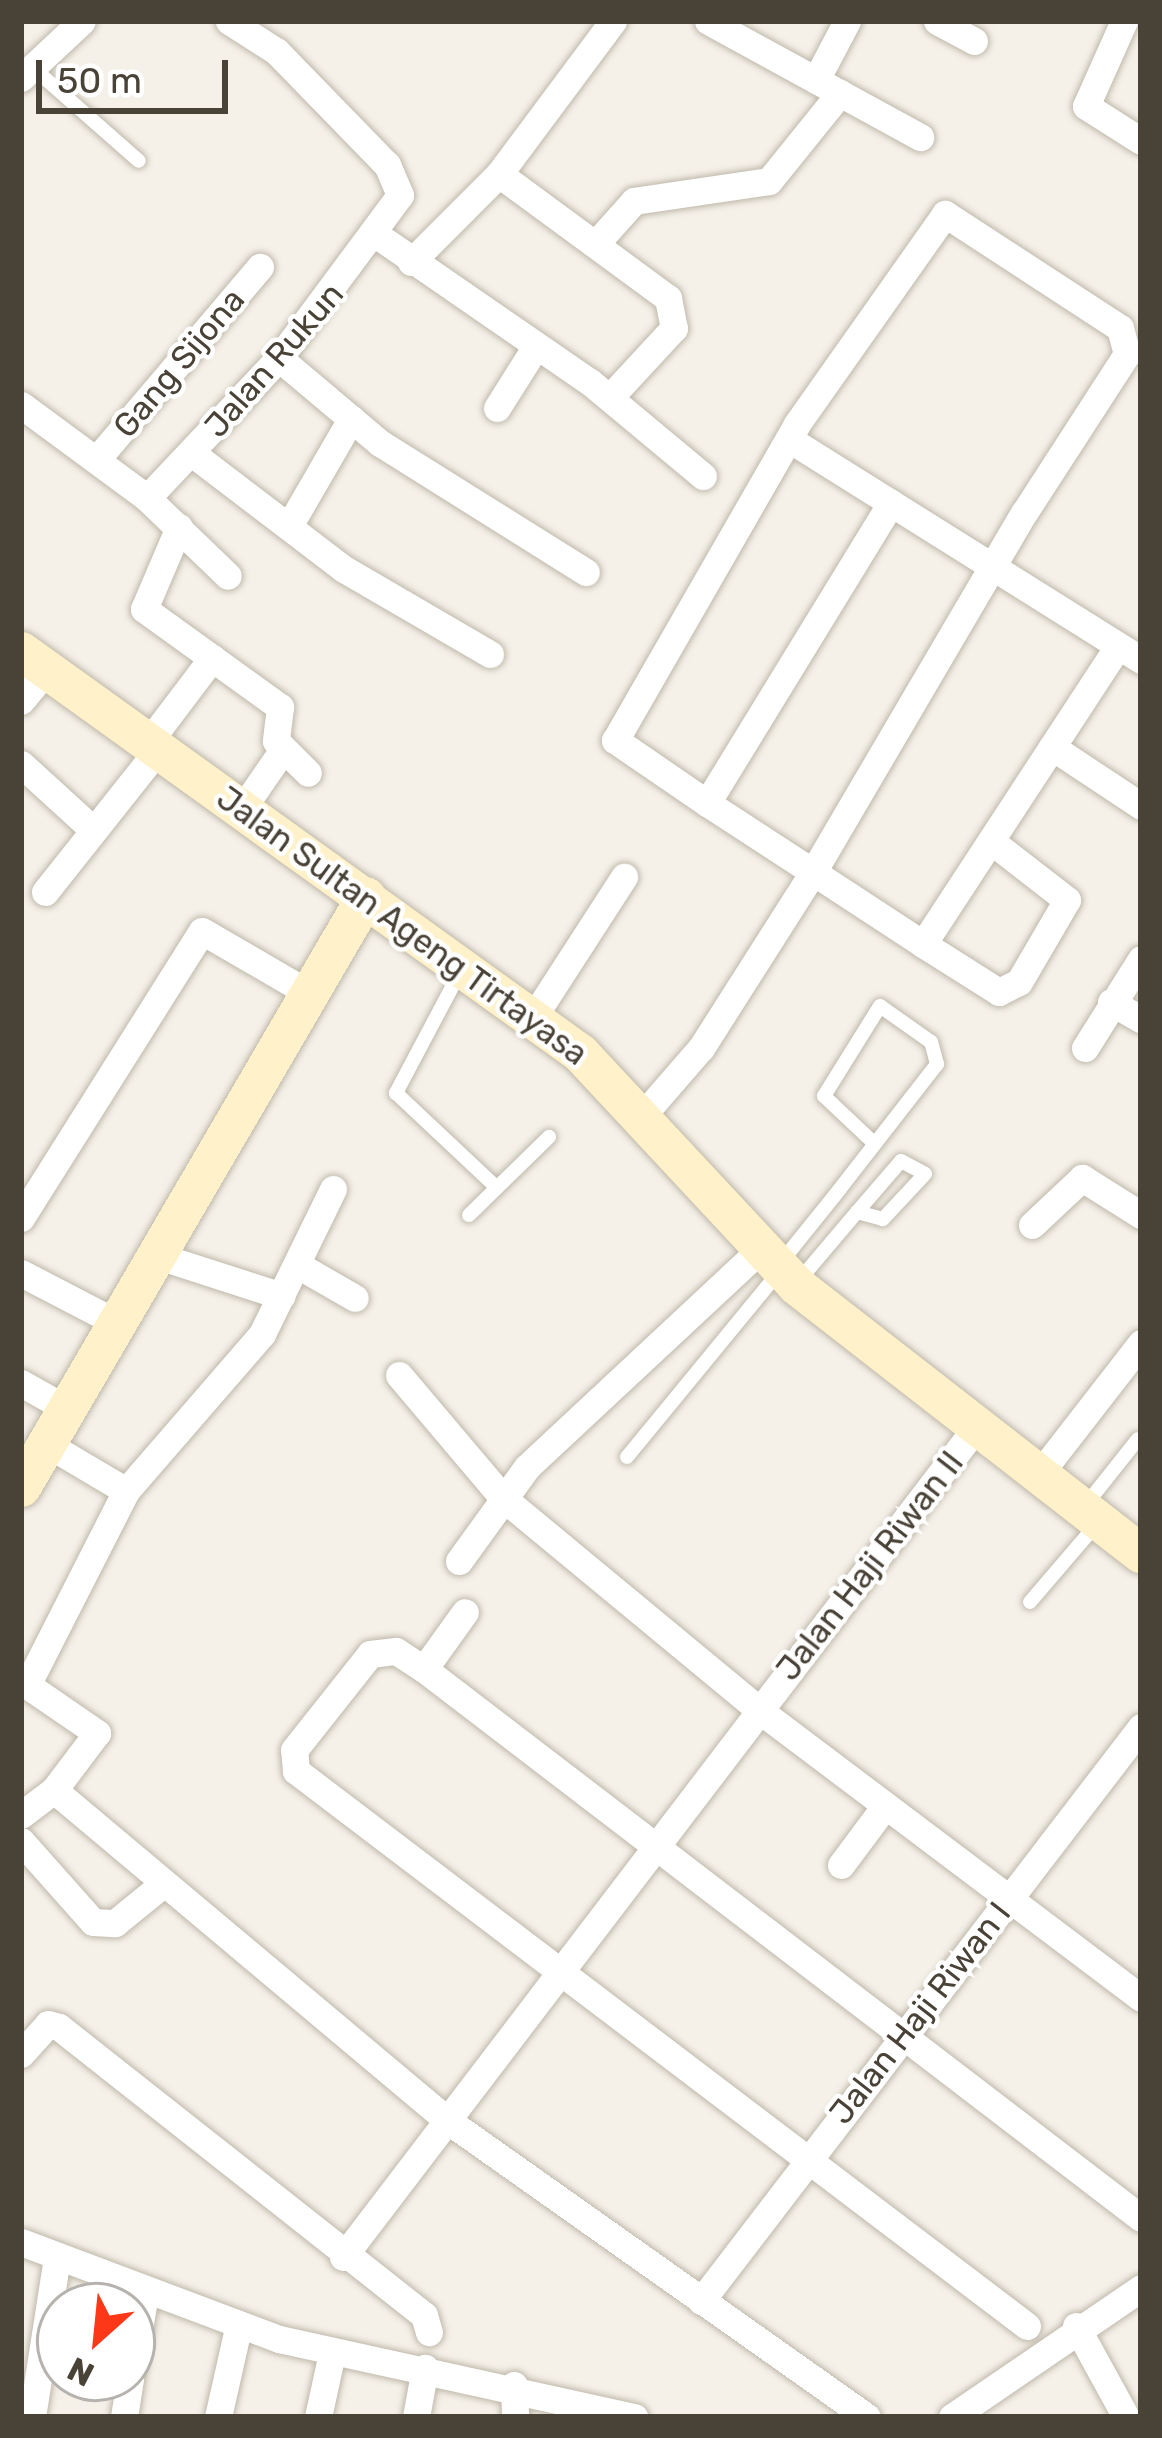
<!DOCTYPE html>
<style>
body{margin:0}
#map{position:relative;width:1162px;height:2438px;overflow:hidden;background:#f5f1e9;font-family:Rubik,sans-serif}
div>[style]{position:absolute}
.roads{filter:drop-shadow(0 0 3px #c0b9ab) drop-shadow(0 0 3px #c0b9ab)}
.lane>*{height:14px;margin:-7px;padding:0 7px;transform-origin:7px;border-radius:7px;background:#fff}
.street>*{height:27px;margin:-13.5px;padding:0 13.5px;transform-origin:13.5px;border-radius:13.5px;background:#fff}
.secondary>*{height:39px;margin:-19.5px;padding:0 19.5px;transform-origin:19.5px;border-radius:19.5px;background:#fff1c9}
span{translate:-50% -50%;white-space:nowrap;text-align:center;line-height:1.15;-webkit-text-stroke:9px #fff;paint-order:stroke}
.street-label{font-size:33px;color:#494237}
.frame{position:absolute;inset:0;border:24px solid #494237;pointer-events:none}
.north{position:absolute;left:36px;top:2282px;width:120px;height:120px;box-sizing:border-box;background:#fff;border:3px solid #b6b3af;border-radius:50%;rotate:207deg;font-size:33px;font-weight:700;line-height:48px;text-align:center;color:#494237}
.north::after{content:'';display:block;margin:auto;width:42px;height:54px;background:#fd3818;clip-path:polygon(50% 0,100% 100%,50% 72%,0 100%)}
.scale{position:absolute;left:36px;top:60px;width:192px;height:54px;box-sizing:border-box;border:6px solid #494237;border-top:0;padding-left:15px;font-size:36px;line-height:42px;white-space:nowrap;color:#494237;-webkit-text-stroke:9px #fff;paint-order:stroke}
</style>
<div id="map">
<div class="roads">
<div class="lane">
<i style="left:32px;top:67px;width:142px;rotate:41.3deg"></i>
<i style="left:459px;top:974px;width:135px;rotate:117.9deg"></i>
<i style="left:396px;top:1093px;width:134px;rotate:43.2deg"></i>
<i style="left:469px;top:1215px;width:112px;rotate:-44.3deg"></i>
<i style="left:782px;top:1261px;width:91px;rotate:-51.2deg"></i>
<i style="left:839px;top:1190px;width:160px;rotate:-52.1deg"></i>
<i style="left:937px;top:1064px;width:23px;rotate:-105deg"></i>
<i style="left:931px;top:1042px;width:62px;rotate:-144.8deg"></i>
<i style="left:880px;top:1006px;width:106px;rotate:121.9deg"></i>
<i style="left:824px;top:1096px;width:70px;rotate:43.3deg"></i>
<i style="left:796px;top:1284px;width:94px;rotate:-49.7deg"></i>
<i style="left:857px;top:1212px;width:67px;rotate:-49.2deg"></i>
<i style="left:901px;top:1161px;width:27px;rotate:28deg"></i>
<i style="left:925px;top:1174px;width:62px;rotate:133deg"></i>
<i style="left:883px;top:1219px;width:27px;rotate:-165deg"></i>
<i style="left:627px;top:1457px;width:241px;rotate:-50.6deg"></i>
<i style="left:1088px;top:1502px;width:80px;rotate:-51.6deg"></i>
<i style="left:1030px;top:1602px;width:101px;rotate:-49.4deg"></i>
</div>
<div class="street">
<i style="left:708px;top:21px;width:242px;rotate:28.7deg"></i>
<i style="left:937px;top:21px;width:42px;rotate:28.4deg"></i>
<i style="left:1124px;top:21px;width:93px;rotate:114.1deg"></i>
<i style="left:1086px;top:106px;width:65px;rotate:32.5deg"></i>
<i style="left:21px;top:78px;width:83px;rotate:-43.1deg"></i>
<i style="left:816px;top:80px;width:67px;rotate:-62.3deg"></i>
<i style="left:499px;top:174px;width:210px;rotate:36.3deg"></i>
<i style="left:668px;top:298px;width:31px;rotate:79deg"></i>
<i style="left:674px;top:328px;width:94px;rotate:132.8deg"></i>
<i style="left:378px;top:236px;width:257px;rotate:34.6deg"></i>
<i style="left:590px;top:382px;width:147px;rotate:39.8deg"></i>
<i style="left:599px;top:240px;width:52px;rotate:-48.1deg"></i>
<i style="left:634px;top:201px;width:136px;rotate:-8.4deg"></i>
<i style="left:769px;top:181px;width:113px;rotate:-51.1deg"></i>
<i style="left:411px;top:262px;width:124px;rotate:-45deg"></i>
<i style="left:499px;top:174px;width:191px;rotate:-53.3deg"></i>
<i style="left:279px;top:358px;width:132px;rotate:40.1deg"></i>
<i style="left:380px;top:443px;width:243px;rotate:32.1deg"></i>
<i style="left:21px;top:405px;width:157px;rotate:36.4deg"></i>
<i style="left:147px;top:498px;width:112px;rotate:43.9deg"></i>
<i style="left:497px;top:408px;width:73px;rotate:-57.8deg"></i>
<i style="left:789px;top:439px;width:416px;rotate:32.1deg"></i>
<i style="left:193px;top:454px;width:190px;rotate:37.3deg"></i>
<i style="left:344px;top:569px;width:169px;rotate:30.2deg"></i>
<i style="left:97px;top:459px;width:252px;rotate:-49.7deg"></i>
<i style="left:147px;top:498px;width:192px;rotate:-46.7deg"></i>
<i style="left:279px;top:358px;width:203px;rotate:-53.4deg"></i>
<i style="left:400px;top:195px;width:33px;rotate:-113deg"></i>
<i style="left:387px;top:165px;width:159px;rotate:-134.2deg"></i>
<i style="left:276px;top:51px;width:56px;rotate:-147.4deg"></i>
<i style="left:289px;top:526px;width:124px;rotate:-59.9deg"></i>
<i style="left:179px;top:527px;width:89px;rotate:113.1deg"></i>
<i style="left:144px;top:609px;width:168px;rotate:35.8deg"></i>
<i style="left:280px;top:707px;width:34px;rotate:97deg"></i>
<i style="left:276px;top:741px;width:45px;rotate:45deg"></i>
<i style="left:21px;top:701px;width:44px;rotate:-50.5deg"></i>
<i style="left:150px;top:740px;width:103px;rotate:-52.9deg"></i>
<i style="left:1052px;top:747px;width:107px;rotate:33.5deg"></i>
<i style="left:21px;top:764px;width:95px;rotate:42.4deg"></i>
<i style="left:707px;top:803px;width:352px;rotate:-58.5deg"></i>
<i style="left:242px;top:809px;width:70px;rotate:-55.4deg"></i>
<i style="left:45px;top:892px;width:185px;rotate:-51.6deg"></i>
<i style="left:923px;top:944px;width:356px;rotate:-56.8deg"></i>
<i style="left:1111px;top:1002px;width:34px;rotate:30deg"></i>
<i style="left:534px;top:1016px;width:166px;rotate:-57.1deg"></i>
<i style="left:1085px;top:1048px;width:105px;rotate:-57.8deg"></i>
<i style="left:642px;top:1116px;width:90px;rotate:-49.1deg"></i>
<i style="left:701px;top:1048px;width:209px;rotate:-57.5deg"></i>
<i style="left:813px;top:872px;width:416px;rotate:-59.6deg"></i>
<i style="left:1024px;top:513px;width:189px;rotate:-57.1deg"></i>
<i style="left:1127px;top:354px;width:27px;rotate:-105deg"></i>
<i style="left:1120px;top:328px;width:209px;rotate:-146.9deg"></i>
<i style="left:945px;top:214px;width:257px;rotate:125.2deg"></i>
<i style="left:797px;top:424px;width:365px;rotate:119.9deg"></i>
<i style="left:615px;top:740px;width:112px;rotate:34.4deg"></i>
<i style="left:707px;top:803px;width:126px;rotate:33.1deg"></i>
<i style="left:813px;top:872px;width:131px;rotate:33.2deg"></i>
<i style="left:923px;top:944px;width:90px;rotate:32.3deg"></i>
<i style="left:999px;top:992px;width:22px;rotate:-27deg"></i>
<i style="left:1019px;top:982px;width:95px;rotate:-59.7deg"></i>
<i style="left:1067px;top:900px;width:96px;rotate:-142.2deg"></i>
<i style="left:333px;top:1189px;width:161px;rotate:116.1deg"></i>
<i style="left:262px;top:1334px;width:208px;rotate:130.9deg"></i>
<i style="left:126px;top:1491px;width:218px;rotate:117deg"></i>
<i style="left:27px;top:1685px;width:85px;rotate:34.4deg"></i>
<i style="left:97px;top:1733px;width:71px;rotate:127deg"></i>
<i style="left:54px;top:1790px;width:513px;rotate:40.02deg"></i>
<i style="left:447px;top:2120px;width:514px;rotate:35.27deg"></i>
<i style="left:21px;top:1218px;width:339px;rotate:-57.8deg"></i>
<i style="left:202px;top:931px;width:121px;rotate:30.2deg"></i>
<i style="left:1032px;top:1225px;width:69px;rotate:-43.2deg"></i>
<i style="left:1082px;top:1178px;width:70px;rotate:32.1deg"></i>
<i style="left:155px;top:1255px;width:133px;rotate:17.9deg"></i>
<i style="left:301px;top:1267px;width:62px;rotate:29.9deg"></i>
<i style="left:21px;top:1273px;width:110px;rotate:27.5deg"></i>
<i style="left:399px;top:1375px;width:161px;rotate:49.8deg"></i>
<i style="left:503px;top:1498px;width:332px;rotate:39.6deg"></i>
<i style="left:759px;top:1710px;width:478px;rotate:37deg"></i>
<i style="left:21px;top:1383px;width:53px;rotate:29.5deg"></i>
<i style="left:47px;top:1444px;width:92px;rotate:30.7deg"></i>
<i style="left:1044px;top:1468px;width:158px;rotate:-52.2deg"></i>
<i style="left:459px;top:1561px;width:116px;rotate:-54.1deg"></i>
<i style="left:527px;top:1467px;width:318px;rotate:-43deg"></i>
<i style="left:424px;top:1669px;width:70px;rotate:-54.3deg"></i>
<i style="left:21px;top:1815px;width:41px;rotate:-37.1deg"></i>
<i style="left:21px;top:1841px;width:108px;rotate:48.4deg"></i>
<i style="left:93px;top:1922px;width:22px;rotate:3deg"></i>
<i style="left:115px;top:1923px;width:63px;rotate:-39.2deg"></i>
<i style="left:841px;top:1865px;width:74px;rotate:-53.3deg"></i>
<i style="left:21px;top:2054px;width:40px;rotate:-48deg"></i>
<i style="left:48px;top:2024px;width:11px;rotate:15deg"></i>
<i style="left:59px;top:2027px;width:465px;rotate:38.3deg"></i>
<i style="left:424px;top:2315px;width:18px;rotate:74deg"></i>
<i style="left:21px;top:2242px;width:276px;rotate:20.6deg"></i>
<i style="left:279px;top:2339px;width:364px;rotate:12.4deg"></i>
<i style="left:343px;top:2257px;width:1050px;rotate:-52.66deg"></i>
<i style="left:701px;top:2301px;width:723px;rotate:-52.53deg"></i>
<i style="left:1027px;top:2326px;width:918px;rotate:-142.79deg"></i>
<i style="left:296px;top:1771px;width:21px;rotate:-95deg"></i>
<i style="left:294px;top:1750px;width:122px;rotate:-51.6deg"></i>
<i style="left:370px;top:1654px;width:26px;rotate:-7deg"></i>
<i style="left:396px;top:1651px;width:33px;rotate:33deg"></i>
<i style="left:424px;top:1669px;width:903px;rotate:37.44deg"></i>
<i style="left:1076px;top:2326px;width:104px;rotate:61.2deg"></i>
<i style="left:132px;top:2369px;width:76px;rotate:-80.2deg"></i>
<i style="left:514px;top:2385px;width:32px;rotate:88deg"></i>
<i style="left:32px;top:2417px;width:161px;rotate:-81.1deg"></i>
<i style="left:124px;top:2417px;width:39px;rotate:-81deg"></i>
<i style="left:218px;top:2417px;width:95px;rotate:-77.3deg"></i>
<i style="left:318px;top:2417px;width:66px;rotate:-77.7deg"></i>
<i style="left:416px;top:2417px;width:50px;rotate:-79.6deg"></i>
<i style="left:952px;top:2417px;width:229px;rotate:-34.3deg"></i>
</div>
<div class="secondary">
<i style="left:21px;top:651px;width:689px;rotate:35.72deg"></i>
<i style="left:580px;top:1053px;width:317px;rotate:47deg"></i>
<i style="left:796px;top:1285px;width:437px;rotate:37.9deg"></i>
<i style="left:21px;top:1487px;width:684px;rotate:-59.73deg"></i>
</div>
</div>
<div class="street-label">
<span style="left:274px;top:360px;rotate:-49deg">Jalan Rukun</span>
<span style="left:179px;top:363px;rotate:-50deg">Gang Sijona</span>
<span style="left:402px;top:926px;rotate:36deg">Jalan Sultan Ageng Tirtayasa</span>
<span style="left:870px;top:1566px;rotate:-52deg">Jalan Haji Riwan II</span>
<span style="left:920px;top:2013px;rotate:-52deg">Jalan Haji Riwan I</span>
</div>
<div class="frame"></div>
<div class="north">N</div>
<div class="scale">50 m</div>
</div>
